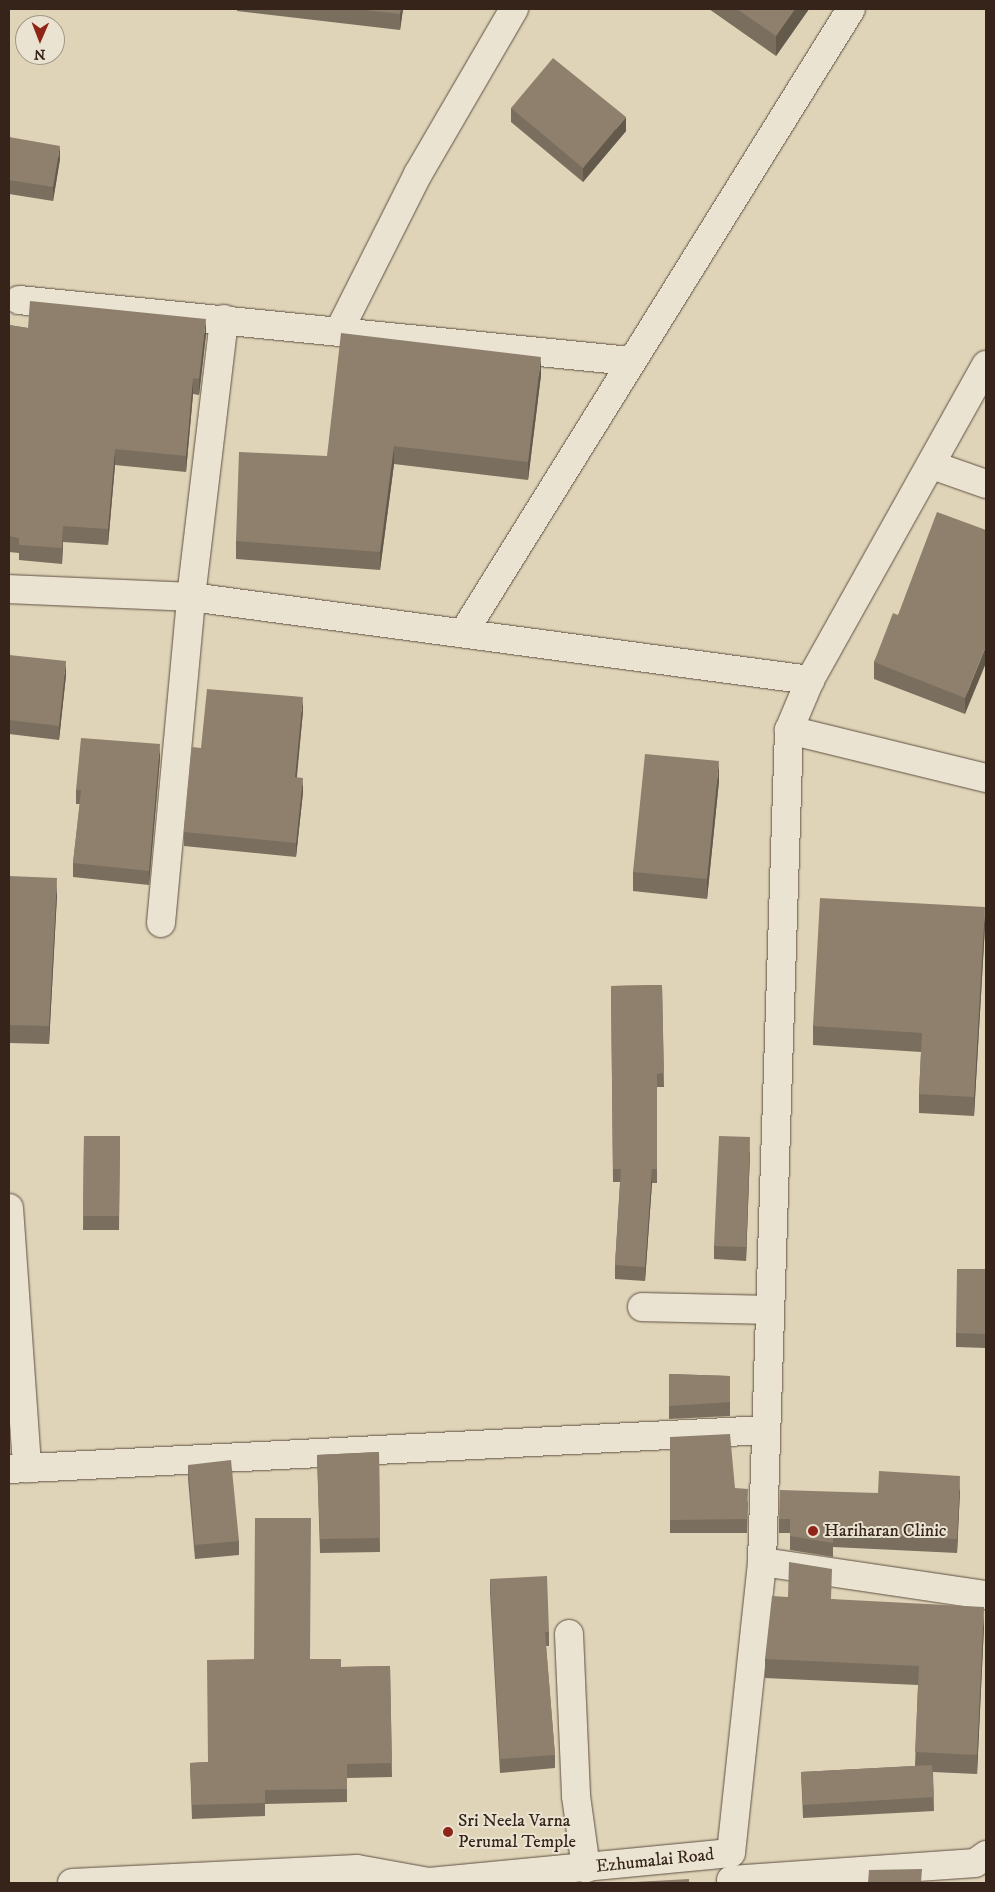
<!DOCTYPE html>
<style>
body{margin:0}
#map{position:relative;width:995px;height:1892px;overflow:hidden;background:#dfd4b8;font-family:"IM FELL DW Pica",serif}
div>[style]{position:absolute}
.roads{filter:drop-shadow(0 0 1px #605042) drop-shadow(0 0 1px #605042)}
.street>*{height:28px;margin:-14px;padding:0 14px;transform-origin:14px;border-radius:14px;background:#eae3d1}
.secondary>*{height:28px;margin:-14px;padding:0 14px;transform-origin:14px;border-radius:14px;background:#eae3d1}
.wall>*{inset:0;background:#7a6e5e}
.shaded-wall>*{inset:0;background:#635a4c}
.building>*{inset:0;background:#8e806d}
.dots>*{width:14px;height:14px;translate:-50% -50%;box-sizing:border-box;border:2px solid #eae3d1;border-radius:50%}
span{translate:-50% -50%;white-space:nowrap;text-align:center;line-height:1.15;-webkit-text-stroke:4px #eae3d1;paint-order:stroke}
.poi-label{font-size:18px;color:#36241b}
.left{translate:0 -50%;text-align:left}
.street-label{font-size:18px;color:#36241b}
.frame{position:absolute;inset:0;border:10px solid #36241b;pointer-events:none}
.north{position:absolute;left:15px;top:15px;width:50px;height:50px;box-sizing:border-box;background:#eae3d1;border:1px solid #a29788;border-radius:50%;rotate:181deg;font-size:14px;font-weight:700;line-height:20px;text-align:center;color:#36241b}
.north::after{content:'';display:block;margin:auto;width:18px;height:22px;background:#8f2418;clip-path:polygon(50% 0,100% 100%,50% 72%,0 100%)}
</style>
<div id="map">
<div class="roads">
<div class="street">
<i style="left:19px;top:300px;width:614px;rotate:5.7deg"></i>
<i style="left:339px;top:331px;width:176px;rotate:-63.3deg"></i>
<i style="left:418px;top:174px;width:191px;rotate:-59.8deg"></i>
<i style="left:932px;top:465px;width:57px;rotate:19.4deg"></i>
<i style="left:9px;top:589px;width:182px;rotate:2.5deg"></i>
<i style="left:191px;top:597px;width:625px;rotate:7.64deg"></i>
<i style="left:464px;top:632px;width:733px;rotate:-58.15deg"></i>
<i style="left:789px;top:730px;width:203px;rotate:13.7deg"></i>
<i style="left:161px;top:923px;width:327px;rotate:-84.7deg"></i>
<i style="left:191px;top:597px;width:280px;rotate:-83.2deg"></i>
<i style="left:9px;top:1208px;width:261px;rotate:86deg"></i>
<i style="left:642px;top:1307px;width:128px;rotate:1.3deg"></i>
<i style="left:9px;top:1469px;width:758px;rotate:-2.95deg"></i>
<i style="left:762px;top:1562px;width:832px;rotate:-88.14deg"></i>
<i style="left:789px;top:730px;width:54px;rotate:-67.2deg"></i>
<i style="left:810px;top:680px;width:361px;rotate:-60.8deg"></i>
<i style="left:569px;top:1634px;width:162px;rotate:87.5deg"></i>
<i style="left:576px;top:1796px;width:73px;rotate:82.1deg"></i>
<i style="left:731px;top:1880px;width:245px;rotate:-4deg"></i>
<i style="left:975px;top:1863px;width:14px;rotate:-36deg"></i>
</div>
<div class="secondary">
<i style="left:72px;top:1883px;width:285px;rotate:-2.8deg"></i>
<i style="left:357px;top:1869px;width:73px;rotate:10.2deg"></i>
<i style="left:429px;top:1882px;width:303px;rotate:-5.5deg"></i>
<i style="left:731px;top:1853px;width:293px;rotate:-83.9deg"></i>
<i style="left:762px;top:1562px;width:226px;rotate:8.4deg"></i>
</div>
</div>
<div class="wall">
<i style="clip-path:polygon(237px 9px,403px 9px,400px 30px,237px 11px)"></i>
<i style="clip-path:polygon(709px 9px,809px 9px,776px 56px)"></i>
<i style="clip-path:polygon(511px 108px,626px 131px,583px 182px,511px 122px)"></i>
<i style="clip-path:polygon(9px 137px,60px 159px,53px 201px,9px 194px)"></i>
<i style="clip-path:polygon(9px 325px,28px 328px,206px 334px,199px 395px,193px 394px,186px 472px,115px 465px,108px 545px,63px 542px,62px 564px,19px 560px,19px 553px,9px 552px)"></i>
<i style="clip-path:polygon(541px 375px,528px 480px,394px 464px,380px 570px,236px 559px,236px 541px,327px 456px)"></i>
<i style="clip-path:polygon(986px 530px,965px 714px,874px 679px,874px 662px,898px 615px)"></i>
<i style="clip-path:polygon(9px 655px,66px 675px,59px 740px,9px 734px)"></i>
<i style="clip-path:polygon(303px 711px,297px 777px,303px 792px,296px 857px,184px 846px,184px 832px,201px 748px)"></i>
<i style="clip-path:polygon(160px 758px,149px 885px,73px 877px,73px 863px,80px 804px,76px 804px,76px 790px)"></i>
<i style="clip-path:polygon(719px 781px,707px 899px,633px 891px,633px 872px)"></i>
<i style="clip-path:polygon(9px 876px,57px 895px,49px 1044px,9px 1043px,10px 1122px,9px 1122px)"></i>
<i style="clip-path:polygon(985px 926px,974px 1116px,919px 1113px,919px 1094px,921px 1052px,813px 1045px,813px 1026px)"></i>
<i style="clip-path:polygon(662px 985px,664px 1087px,657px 1087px,657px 1183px,652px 1183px,645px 1281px,615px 1279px,615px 1265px,620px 1182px,613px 1182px,611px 986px)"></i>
<i style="clip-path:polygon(84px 1136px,120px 1136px,119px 1230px,83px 1230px)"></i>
<i style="clip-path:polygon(750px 1151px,746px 1261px,714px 1259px,714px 1246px)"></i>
<i style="clip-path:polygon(986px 1269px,986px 1348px,956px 1347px,956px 1333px)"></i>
<i style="clip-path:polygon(669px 1374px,730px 1376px,730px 1416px,669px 1419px)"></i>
<i style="clip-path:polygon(670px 1437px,735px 1488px,748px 1502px,747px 1533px,670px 1533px)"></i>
<i style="clip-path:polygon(379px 1452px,380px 1552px,320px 1553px,317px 1455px)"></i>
<i style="clip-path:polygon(188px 1465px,239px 1541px,239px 1555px,195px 1559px,188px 1479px)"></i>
<i style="clip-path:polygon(960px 1490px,957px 1553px,833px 1547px,833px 1557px,790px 1550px,790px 1533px,779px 1533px,779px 1519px,878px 1493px)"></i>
<i style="clip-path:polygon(490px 1579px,549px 1632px,549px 1646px,546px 1646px,555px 1755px,555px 1768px,500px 1773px,490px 1593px)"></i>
<i style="clip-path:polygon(832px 1599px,984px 1626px,977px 1774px,933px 1772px,934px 1811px,803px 1818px,801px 1772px,915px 1766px,918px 1685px,765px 1678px,765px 1659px)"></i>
<i style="clip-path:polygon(254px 1659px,310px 1659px,341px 1667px,390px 1666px,392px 1777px,347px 1778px,347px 1802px,265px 1804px,265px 1816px,192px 1819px,190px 1763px,208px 1762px)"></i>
</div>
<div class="shaded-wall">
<i style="clip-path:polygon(401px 9px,403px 9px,400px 30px,400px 14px)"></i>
<i style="clip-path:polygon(795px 9px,809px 9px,776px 56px,776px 36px)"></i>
<i style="clip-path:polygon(626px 117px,626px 131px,583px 182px,583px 168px)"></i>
<i style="clip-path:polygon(60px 146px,60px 159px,53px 201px,53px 187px)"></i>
<i style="clip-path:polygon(206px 319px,206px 334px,199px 395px,199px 379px)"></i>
<i style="clip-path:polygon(541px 357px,541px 375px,528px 480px,528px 462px)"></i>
<i style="clip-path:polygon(193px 378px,193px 394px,186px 472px,186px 456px)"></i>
<i style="clip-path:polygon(394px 446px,394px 464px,380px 570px,380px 552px)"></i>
<i style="clip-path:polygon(115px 449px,115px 465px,108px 545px,108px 529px)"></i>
<i style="clip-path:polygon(63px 526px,63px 542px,62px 564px,62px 548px)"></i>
<i style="clip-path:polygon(986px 646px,986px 663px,965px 714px,965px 698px)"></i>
<i style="clip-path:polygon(66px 661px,66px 675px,59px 740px,59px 726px)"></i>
<i style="clip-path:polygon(303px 697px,303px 711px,295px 791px,295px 777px)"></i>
<i style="clip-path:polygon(160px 744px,160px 758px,149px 885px,149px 871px)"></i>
<i style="clip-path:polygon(719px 761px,719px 781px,707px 899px,707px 879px)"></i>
<i style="clip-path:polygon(303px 778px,303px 792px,296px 857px,296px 843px)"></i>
<i style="clip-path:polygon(57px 878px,57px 895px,49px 1044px,49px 1026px)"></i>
<i style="clip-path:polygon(985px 907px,985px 926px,974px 1116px,974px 1097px)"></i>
<i style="clip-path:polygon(750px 1137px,750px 1151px,746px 1261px,746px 1247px)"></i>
<i style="clip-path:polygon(652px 1169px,652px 1183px,645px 1281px,645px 1267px)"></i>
<i style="clip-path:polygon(960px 1476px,960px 1490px,957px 1553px,957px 1539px)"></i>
<i style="clip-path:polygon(984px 1607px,984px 1626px,977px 1774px,977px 1755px)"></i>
</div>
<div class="building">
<i style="clip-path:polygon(357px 9px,401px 9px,400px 14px)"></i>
<i style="clip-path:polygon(737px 9px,795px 9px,776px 36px)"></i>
<i style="clip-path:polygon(553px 58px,626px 117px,583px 168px,511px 108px)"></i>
<i style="clip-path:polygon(9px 137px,60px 146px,53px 187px,9px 180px)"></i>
<i style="clip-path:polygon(30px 301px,206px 319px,199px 379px,193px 378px,186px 456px,115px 449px,108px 529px,63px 526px,62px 548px,19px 545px,19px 538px,9px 536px,9px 325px,28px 328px)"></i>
<i style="clip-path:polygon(341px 333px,541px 357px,528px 462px,394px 446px,380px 552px,236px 541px,239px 452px,327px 456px)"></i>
<i style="clip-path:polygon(937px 512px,986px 530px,986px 646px,965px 698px,874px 662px,893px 613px,898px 615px)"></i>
<i style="clip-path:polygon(9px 655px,66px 661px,59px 726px,9px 720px)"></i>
<i style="clip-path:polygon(207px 689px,303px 697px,295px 777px,303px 778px,296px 843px,184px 832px,192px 747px,201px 748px)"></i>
<i style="clip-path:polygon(81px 738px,160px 744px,149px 871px,73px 863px,81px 790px,76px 790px)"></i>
<i style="clip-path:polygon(645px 754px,719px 761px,707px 879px,633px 872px)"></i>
<i style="clip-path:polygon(9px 876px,57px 878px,49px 1026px,9px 1025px,10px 1104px,9px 1104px)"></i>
<i style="clip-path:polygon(820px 898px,985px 907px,974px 1097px,919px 1094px,922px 1033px,813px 1026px)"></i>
<i style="clip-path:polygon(662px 985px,664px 1073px,657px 1074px,657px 1169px,652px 1169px,645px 1267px,615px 1265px,621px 1169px,613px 1169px,611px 986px)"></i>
<i style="clip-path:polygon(84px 1136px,120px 1136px,119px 1216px,83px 1216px)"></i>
<i style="clip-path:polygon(719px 1136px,750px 1137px,746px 1247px,714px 1246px)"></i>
<i style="clip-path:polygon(957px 1269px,986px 1269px,986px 1334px,956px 1333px)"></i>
<i style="clip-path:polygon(669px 1374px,730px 1376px,730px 1402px,669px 1406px)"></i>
<i style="clip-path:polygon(730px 1434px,735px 1488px,748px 1489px,747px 1519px,670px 1520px,670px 1437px)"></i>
<i style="clip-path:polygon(379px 1452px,380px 1538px,320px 1539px,317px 1455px)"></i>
<i style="clip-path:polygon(231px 1460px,239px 1541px,195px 1545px,188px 1465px)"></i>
<i style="clip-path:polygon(879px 1471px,960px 1476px,957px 1539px,833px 1533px,833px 1543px,790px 1536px,790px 1519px,779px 1519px,780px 1490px,878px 1493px)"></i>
<i style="clip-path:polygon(255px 1518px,311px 1518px,310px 1659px,341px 1659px,341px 1667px,390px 1666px,392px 1763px,347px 1764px,347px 1789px,265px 1790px,265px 1803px,192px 1805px,190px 1763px,208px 1762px,207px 1660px,254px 1659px)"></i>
<i style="clip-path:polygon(789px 1562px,832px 1569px,831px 1599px,984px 1607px,977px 1755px,915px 1752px,919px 1666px,765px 1659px,772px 1596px,788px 1597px)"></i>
<i style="clip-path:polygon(547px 1576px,549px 1632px,545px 1632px,555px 1755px,500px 1759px,490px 1579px)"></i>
<i style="clip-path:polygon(932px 1765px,934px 1797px,803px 1805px,801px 1772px)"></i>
<i style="clip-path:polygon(922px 1869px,921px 1883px,868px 1883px,869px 1870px)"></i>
<i style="clip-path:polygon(689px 1879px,689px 1883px,635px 1883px,635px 1882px)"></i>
</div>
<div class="dots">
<i style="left:813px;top:1531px;background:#8f2418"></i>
<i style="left:448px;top:1832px;background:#8f2418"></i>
</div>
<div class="poi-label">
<span class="left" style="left:824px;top:1531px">Hariharan Clinic</span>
<span class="left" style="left:458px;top:1832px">Sri Neela Varna<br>Perumal Temple</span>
</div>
<div class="street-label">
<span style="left:655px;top:1861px;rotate:-6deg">Ezhumalai Road</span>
</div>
<div class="frame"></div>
<div class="north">N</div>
</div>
